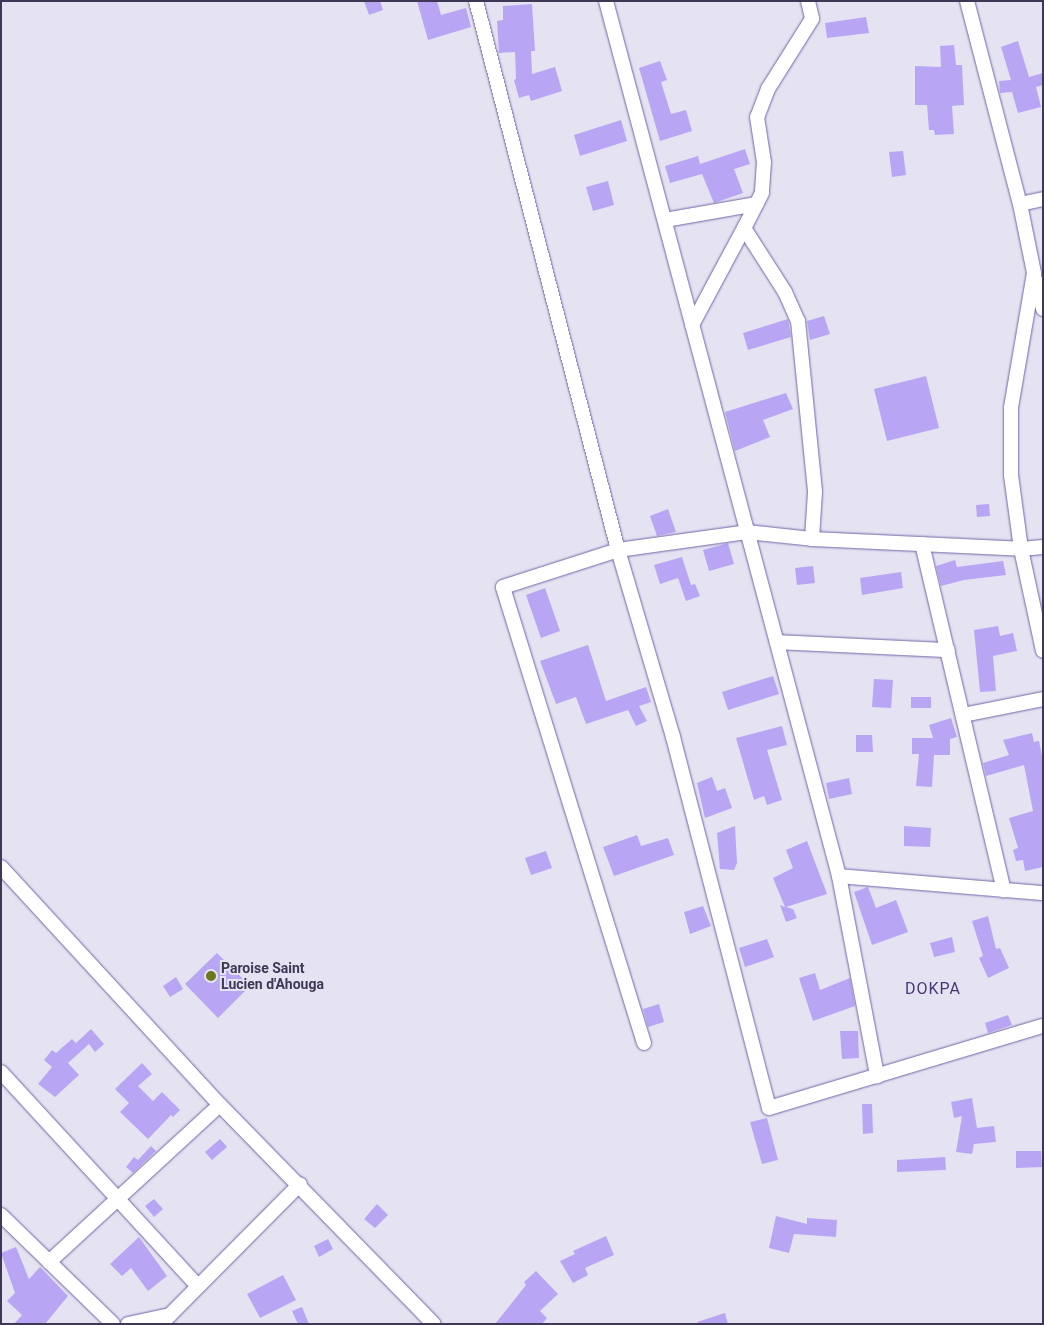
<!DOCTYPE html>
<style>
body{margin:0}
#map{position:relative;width:1044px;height:1325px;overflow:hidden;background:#e5e3f2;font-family:Roboto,sans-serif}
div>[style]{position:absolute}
.building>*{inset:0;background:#b8a6f4}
.roads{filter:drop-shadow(0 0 1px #7463a8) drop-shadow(0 0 1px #7463a8)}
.street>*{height:14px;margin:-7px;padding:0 7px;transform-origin:7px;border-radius:7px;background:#fff}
.dots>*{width:14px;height:14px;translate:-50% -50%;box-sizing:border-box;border:2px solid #e5e3f2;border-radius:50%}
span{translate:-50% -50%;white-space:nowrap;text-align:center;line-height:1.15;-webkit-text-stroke:4px #e5e3f2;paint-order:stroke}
.poi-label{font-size:14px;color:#3e3756;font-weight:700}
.left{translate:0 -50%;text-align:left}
.quarter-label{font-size:16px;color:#483576;letter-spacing:1px}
.frame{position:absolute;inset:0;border:2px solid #3e3756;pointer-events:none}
</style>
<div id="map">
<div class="building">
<i style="clip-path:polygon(364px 1px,380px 1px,383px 10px,369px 15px)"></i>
<i style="clip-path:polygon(417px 1px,437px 1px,441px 15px,466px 8px,471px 27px,428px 40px)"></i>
<i style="clip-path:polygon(532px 4px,535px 51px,531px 51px,532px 74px,555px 67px,562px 91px,531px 101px,529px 95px,519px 98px,514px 80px,516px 79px,515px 52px,499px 53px,497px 21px,503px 20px,503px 6px)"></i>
<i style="clip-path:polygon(866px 17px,869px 33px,827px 38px,825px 23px)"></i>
<i style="clip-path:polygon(1018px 41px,1029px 77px,1043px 73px,1043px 85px,1036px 87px,1041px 107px,1018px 113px,1012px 92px,1000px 93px,999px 81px,1011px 80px,1001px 47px)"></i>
<i style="clip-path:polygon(954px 45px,956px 65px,962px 65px,964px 105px,952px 106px,954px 134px,935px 135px,934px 130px,929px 130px,927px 105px,915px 105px,915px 66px,941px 67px,940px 46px)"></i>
<i style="clip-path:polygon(660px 61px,667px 80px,661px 82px,671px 114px,686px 110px,692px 131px,660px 141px,639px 68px)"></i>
<i style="clip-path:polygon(621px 120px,627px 141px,580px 156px,574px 135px)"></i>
<i style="clip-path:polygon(745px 149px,750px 164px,734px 169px,743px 193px,714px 203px,702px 174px,670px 183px,665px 166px,698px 156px,700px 164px)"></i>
<i style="clip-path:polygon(903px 151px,906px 175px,892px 177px,889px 152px)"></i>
<i style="clip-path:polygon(608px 181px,614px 205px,593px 211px,586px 187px)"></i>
<i style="clip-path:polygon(824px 316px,830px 334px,810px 340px,807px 321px)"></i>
<i style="clip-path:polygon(788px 319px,791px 337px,748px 350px,743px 333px)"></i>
<i style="clip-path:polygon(926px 376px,939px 428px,887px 441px,874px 389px)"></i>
<i style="clip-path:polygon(786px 393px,793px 409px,763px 420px,770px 437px,735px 451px,725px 412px)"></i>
<i style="clip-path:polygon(989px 504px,990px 516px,977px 517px,976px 505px)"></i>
<i style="clip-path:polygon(668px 509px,676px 532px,657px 536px,650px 516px)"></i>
<i style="clip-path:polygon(728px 543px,734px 564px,709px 571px,703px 550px)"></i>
<i style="clip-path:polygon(682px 557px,691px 585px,695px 584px,700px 596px,686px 601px,678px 578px,660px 584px,654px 565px)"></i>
<i style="clip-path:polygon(955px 560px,957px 567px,1003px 561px,1006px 575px,964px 580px,941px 586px,936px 566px)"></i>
<i style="clip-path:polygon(813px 566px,815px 583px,797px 585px,795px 568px)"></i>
<i style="clip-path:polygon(901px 572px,903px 588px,862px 595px,860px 578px)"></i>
<i style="clip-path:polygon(545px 588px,560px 631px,541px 638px,526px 595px)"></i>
<i style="clip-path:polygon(998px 626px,1000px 636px,1013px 633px,1017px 651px,993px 656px,996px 691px,980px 692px,974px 630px)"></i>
<i style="clip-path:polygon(588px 645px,606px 701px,646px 687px,651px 702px,639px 706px,647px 721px,636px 726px,628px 710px,586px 724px,576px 697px,556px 704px,540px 661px)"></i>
<i style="clip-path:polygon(773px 676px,779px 694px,728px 710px,722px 692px)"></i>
<i style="clip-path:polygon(874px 679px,893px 680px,891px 708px,872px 707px)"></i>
<i style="clip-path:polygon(911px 697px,931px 697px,931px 708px,911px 708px)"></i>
<i style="clip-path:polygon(951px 718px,957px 737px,950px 739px,950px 755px,934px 755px,932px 787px,916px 786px,919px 754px,912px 754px,912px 738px,933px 738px,929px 725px)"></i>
<i style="clip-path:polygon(782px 726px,787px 745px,767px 750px,782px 800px,767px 805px,764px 796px,754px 800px,736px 738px)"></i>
<i style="clip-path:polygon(1032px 733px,1034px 742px,1039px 741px,1043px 761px,1043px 867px,1025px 871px,1023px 860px,1016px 861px,1013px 850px,1018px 848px,1009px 818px,1033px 811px,1024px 765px,986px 776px,983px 763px,1009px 755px,1003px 740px)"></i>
<i style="clip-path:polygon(856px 735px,872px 735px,873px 752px,856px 752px)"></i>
<i style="clip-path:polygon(712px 777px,717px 791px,725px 788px,732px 808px,705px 818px,697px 783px)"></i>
<i style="clip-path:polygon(849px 778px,852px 794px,829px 799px,826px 783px)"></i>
<i style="clip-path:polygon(735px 826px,737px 863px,734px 870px,720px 869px,717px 833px)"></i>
<i style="clip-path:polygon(904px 826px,931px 828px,930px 847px,904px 846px)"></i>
<i style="clip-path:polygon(637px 835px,641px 846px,668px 838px,674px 855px,614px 876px,603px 847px)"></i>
<i style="clip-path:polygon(807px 841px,827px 894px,786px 907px,793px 909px,797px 918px,786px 922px,780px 905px,785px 907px,773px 878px,793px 868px,786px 850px)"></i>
<i style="clip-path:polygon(546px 851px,552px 868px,531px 875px,525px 858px)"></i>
<i style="clip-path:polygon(868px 887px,876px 908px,896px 900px,908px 932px,872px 945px,854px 892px)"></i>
<i style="clip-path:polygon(703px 906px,711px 926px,690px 934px,684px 912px)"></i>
<i style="clip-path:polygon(988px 916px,996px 949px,1000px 948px,1009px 968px,988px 978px,979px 958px,983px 956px,972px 921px)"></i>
<i style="clip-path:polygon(952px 937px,955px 952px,934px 957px,930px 943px)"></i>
<i style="clip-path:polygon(767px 939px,774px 957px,745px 967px,739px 948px)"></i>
<i style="clip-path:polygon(217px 953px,250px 986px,218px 1018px,185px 984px)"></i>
<i style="clip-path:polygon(815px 973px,820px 990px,850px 978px,855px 1006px,813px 1021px,799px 978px)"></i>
<i style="clip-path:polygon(176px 977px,183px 989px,170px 997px,163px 986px)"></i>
<i style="clip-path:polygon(659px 1004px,664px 1022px,648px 1027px,643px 1009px)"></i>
<i style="clip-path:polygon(1008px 1015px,1012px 1025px,988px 1033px,985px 1023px)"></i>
<i style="clip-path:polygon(91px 1029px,104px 1044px,95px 1052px,89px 1044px,68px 1063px,79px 1075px,55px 1097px,38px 1084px,52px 1067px,44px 1060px,52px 1050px,56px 1053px,72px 1039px,76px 1043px)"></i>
<i style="clip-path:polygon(840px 1031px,858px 1031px,859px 1058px,842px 1059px)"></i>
<i style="clip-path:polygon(142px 1063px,152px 1074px,138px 1086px,153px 1101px,162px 1092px,180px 1110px,173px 1117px,171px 1115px,148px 1139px,120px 1112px,129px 1103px,115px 1089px)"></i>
<i style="clip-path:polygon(972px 1098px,977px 1128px,994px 1126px,996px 1142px,974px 1144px,972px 1154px,956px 1152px,962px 1116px,954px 1118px,951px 1102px)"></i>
<i style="clip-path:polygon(862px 1104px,872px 1104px,873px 1133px,863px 1134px)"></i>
<i style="clip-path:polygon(767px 1118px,778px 1160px,762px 1164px,750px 1122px)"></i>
<i style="clip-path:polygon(220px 1139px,227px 1147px,212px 1160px,205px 1152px)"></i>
<i style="clip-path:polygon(151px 1146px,156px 1151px,133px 1173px,126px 1167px,134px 1157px,138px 1160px)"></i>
<i style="clip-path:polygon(1016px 1151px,1041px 1151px,1042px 1167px,1016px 1168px)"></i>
<i style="clip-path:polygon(945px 1157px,946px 1170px,897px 1172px,897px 1160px)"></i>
<i style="clip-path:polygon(154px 1199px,163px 1209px,154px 1217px,145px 1206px)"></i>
<i style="clip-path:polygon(377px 1204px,388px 1215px,375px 1228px,364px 1219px)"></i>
<i style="clip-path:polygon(776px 1216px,807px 1224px,807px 1218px,837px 1220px,836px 1237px,794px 1234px,789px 1253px,769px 1248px)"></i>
<i style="clip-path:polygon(606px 1236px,614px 1255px,585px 1268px,588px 1275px,573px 1283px,560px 1261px,575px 1254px,573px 1251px)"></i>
<i style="clip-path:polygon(139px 1237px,167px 1276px,148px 1291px,131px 1268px,122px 1276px,110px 1264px)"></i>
<i style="clip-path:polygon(328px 1239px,333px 1249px,319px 1257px,314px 1246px)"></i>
<i style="clip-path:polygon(16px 1247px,29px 1279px,40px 1267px,68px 1296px,45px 1324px,14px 1324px,22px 1315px,7px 1301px,15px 1293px,1px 1253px)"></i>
<i style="clip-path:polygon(536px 1271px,558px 1294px,540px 1311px,547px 1318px,542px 1324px,495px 1324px,526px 1285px,524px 1282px)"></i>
<i style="clip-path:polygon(283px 1275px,296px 1300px,260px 1318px,247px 1294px)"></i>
<i style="clip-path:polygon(302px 1307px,309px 1324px,298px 1324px,292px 1311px)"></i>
<i style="clip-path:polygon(725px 1313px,728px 1324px,698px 1324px,697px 1322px)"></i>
</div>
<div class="roads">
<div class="street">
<i style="left:476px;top:1px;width:567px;rotate:75.5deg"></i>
<i style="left:618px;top:550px;width:195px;rotate:73.6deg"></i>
<i style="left:673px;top:737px;width:383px;rotate:75.5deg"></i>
<i style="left:769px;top:1108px;width:286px;rotate:-16.7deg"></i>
<i style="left:606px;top:1px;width:905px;rotate:75.09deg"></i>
<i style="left:839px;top:876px;width:204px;rotate:79.2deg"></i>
<i style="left:808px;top:1px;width:18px;rotate:77deg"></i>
<i style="left:812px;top:19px;width:83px;rotate:122.2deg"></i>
<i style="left:768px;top:89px;width:30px;rotate:111deg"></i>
<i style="left:757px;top:117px;width:46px;rotate:81.2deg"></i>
<i style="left:764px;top:162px;width:31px;rotate:94deg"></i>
<i style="left:762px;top:193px;width:39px;rotate:117deg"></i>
<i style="left:744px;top:228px;width:76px;rotate:57.4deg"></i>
<i style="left:785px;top:292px;width:32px;rotate:66deg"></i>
<i style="left:798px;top:321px;width:172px;rotate:84.3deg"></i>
<i style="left:815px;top:492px;width:47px;rotate:93.7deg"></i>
<i style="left:967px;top:1px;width:210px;rotate:75.4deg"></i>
<i style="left:1020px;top:204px;width:70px;rotate:78.5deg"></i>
<i style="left:1034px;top:273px;width:137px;rotate:99.7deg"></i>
<i style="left:1011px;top:408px;width:67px;rotate:90deg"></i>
<i style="left:1011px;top:475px;width:75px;rotate:82.3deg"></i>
<i style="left:1021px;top:549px;width:104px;rotate:77.8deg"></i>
<i style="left:1020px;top:204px;width:24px;rotate:-12deg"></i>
<i style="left:665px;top:220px;width:93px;rotate:-9.9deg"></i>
<i style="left:1035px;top:279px;width:31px;rotate:75deg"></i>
<i style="left:692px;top:325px;width:110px;rotate:-61.8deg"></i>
<i style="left:922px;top:544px;width:356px;rotate:76.7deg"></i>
<i style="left:777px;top:642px;width:171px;rotate:2.7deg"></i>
<i style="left:963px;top:715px;width:82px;rotate:-11.3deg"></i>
<i style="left:1px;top:867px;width:323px;rotate:47.4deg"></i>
<i style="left:220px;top:1105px;width:306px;rotate:45.7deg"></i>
<i style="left:839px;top:876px;width:205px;rotate:4.8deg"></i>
<i style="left:644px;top:1043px;width:477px;rotate:-107.2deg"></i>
<i style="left:503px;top:587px;width:121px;rotate:-17.8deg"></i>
<i style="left:618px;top:550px;width:130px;rotate:-7.9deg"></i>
<i style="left:747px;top:532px;width:65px;rotate:6.1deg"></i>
<i style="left:812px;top:539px;width:209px;rotate:2.7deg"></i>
<i style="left:1021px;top:549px;width:22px;rotate:-5deg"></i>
<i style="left:1px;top:1072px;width:291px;rotate:47.4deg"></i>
<i style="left:1px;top:1215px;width:156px;rotate:44.2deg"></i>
<i style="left:49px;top:1262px;width:232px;rotate:-42.6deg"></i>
<i style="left:128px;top:1324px;width:43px;rotate:-12.1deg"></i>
<i style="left:161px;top:1324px;width:197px;rotate:-45.2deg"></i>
</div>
</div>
<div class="dots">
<i style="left:211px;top:976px;background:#6e761f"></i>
</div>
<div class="poi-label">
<span class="left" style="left:221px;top:976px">Paroise Saint<br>Lucien d'Ahouga</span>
</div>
<div class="quarter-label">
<span style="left:933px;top:989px">DOKPA</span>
</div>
<div class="frame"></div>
</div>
